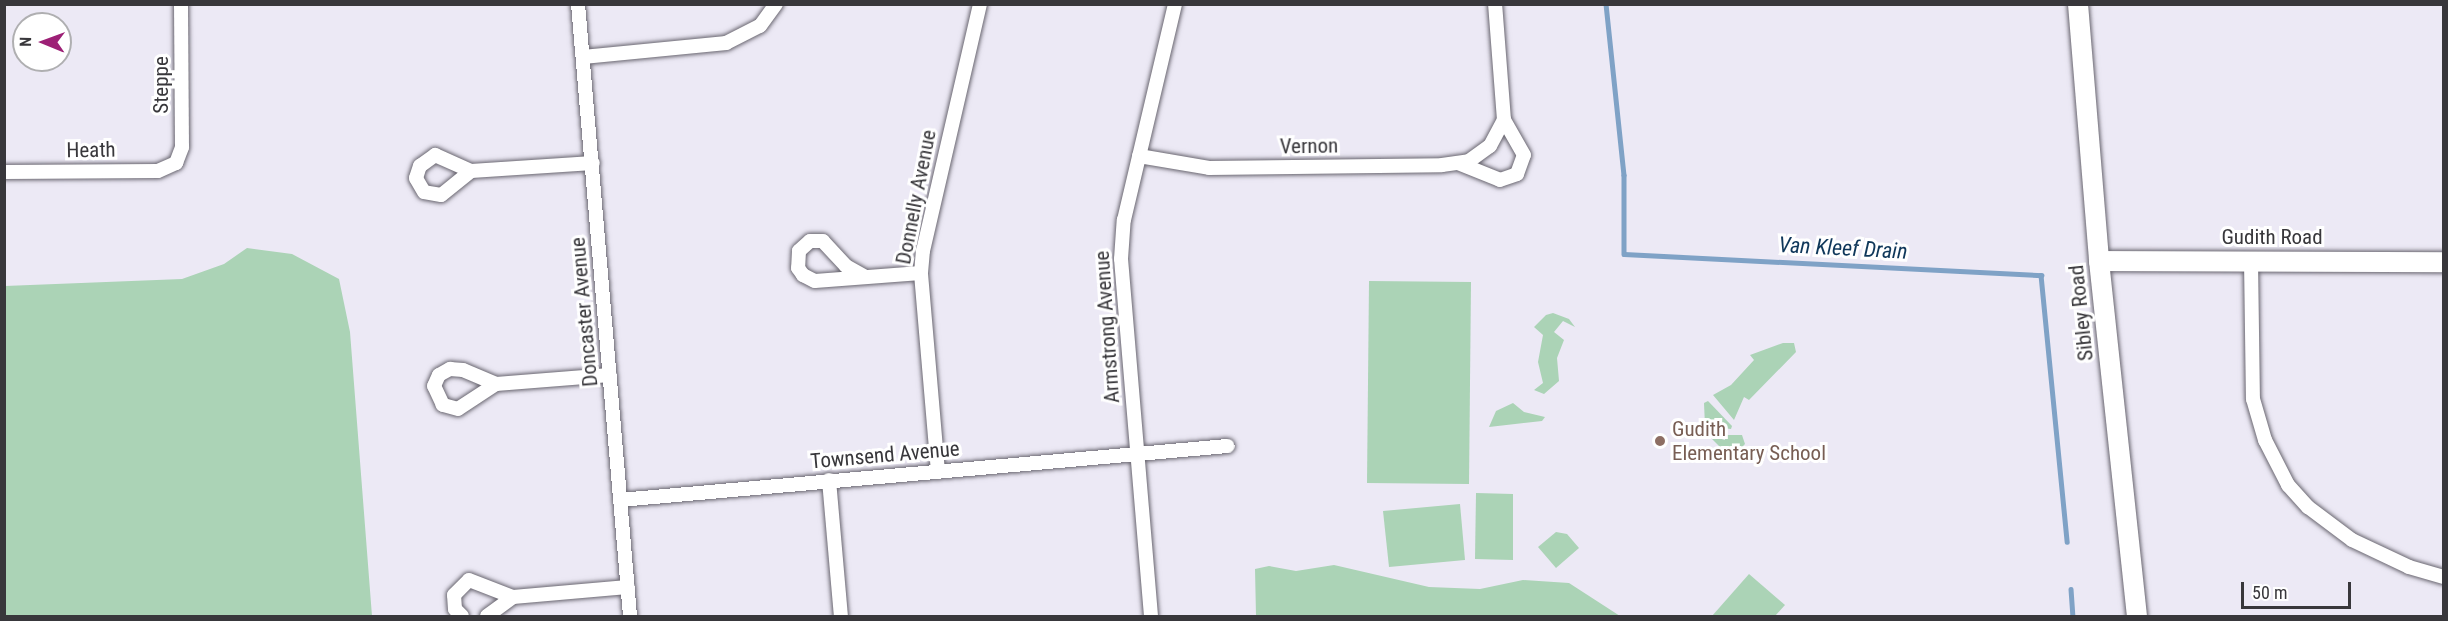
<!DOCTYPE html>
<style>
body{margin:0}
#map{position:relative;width:2448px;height:621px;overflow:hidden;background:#ece9f5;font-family:"Roboto Condensed",sans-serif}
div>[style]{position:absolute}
.green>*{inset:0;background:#abd3b6}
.stream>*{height:4.5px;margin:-2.25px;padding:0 2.25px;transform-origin:2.25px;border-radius:2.25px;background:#7fa2c6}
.roads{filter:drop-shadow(0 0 2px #696670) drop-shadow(0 0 2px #696670)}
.street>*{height:14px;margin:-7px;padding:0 7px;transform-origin:7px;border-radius:7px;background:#fff}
.secondary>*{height:20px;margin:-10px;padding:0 10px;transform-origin:10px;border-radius:10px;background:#fff}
.dots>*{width:16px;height:16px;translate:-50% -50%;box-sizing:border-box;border:3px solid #fff;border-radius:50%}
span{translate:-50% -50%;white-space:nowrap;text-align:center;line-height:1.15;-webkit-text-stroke:6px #fff;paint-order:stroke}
.street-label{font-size:21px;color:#38373b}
.education-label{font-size:21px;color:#785e54}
.left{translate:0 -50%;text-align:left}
.water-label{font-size:22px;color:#0f375a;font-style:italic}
.frame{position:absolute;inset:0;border:6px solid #38373b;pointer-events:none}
.north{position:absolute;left:12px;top:12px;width:60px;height:60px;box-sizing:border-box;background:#fff;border:2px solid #afafb1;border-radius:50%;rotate:271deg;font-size:16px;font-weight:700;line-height:24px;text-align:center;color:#38373b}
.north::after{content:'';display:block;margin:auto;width:21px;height:27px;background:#9d2076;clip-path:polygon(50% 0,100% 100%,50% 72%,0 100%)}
.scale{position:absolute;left:2241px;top:582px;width:110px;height:27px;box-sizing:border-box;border:3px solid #38373b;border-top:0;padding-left:8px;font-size:18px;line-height:21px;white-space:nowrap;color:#38373b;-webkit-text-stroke:4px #fff;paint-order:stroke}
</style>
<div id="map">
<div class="green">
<i style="clip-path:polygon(247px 248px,292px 254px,339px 279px,350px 332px,372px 616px,5px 616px,5px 286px,182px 279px,224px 264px)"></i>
<i style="clip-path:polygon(1369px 281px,1471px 282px,1469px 484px,1367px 483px)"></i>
<i style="clip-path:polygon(1553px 313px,1569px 319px,1575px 327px,1563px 321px,1554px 332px,1564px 340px,1557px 358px,1559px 381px,1544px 394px,1534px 390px,1543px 383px,1538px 362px,1543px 335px,1534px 327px,1546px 315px)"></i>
<i style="clip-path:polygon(1783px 343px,1794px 343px,1796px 352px,1749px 400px,1744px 397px,1734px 420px,1713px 395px,1731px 385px,1754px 360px,1750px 355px)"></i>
<i style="clip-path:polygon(1708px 401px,1732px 426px,1731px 429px,1705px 426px,1704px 403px)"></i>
<i style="clip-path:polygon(1513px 403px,1524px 412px,1545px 417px,1542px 421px,1489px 427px,1496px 411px)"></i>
<i style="clip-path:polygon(1708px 435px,1725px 440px,1725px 435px,1742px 435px,1745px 444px,1731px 458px)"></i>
<i style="clip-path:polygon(1476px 493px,1513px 494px,1513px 560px,1475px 559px)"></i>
<i style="clip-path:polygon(1460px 504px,1465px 560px,1389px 567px,1383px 511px)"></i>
<i style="clip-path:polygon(1556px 532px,1567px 534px,1579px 548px,1556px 568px,1538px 547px)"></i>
<i style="clip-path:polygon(1334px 565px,1429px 587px,1480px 589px,1523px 580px,1569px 583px,1620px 616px,1256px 616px,1255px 569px,1269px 566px,1296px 571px)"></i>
<i style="clip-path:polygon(1749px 574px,1785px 605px,1775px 616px,1712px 616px)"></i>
</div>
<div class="stream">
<i style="left:1606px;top:4px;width:172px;rotate:84deg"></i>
<i style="left:1624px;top:175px;width:79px;rotate:90deg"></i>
<i style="left:1624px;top:254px;width:418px;rotate:2.9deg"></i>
<i style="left:2041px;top:275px;width:268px;rotate:84.4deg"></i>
<i style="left:2071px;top:589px;width:27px;rotate:86deg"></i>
</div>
<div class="roads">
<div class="street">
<i style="left:578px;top:4px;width:614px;rotate:85.14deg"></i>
<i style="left:583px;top:57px;width:144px;rotate:-5.6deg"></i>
<i style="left:726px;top:43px;width:38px;rotate:-27deg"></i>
<i style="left:760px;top:26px;width:27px;rotate:-54deg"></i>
<i style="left:1139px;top:156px;width:71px;rotate:9.7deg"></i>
<i style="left:1209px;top:168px;width:233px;rotate:-0.7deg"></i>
<i style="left:1442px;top:165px;width:27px;rotate:-8deg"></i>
<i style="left:1469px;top:161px;width:26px;rotate:-36deg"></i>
<i style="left:1490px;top:146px;width:30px;rotate:-62deg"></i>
<i style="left:1504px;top:120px;width:116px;rotate:-94.4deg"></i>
<i style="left:1458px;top:163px;width:45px;rotate:22deg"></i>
<i style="left:1500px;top:180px;width:18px;rotate:-19deg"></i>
<i style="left:1517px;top:174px;width:20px;rotate:-70deg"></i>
<i style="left:1524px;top:155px;width:40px;rotate:-119.7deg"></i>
<i style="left:471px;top:171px;width:38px;rotate:141deg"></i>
<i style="left:441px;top:195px;width:17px;rotate:-170deg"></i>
<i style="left:424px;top:192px;width:16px;rotate:-120deg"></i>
<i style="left:416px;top:178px;width:13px;rotate:-72deg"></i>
<i style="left:420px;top:166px;width:19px;rotate:-36deg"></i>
<i style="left:435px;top:155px;width:39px;rotate:24deg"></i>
<i style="left:471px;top:171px;width:122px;rotate:-3.8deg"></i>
<i style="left:4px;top:172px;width:154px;rotate:-0.4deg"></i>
<i style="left:158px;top:171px;width:20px;rotate:-24deg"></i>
<i style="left:176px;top:163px;width:17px;rotate:-69deg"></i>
<i style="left:182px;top:147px;width:143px;rotate:-90.4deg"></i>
<i style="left:2251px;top:260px;width:139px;rotate:89.2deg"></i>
<i style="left:2253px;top:399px;width:43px;rotate:73.7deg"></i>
<i style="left:2265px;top:440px;width:51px;rotate:62.9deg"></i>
<i style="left:2288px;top:485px;width:30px;rotate:48deg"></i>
<i style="left:2308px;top:507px;width:55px;rotate:36.9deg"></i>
<i style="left:2352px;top:540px;width:63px;rotate:25.3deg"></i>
<i style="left:2409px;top:567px;width:36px;rotate:16deg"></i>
<i style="left:864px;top:276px;width:21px;rotate:-151deg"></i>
<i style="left:846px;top:266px;width:34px;rotate:-133deg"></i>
<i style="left:823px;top:241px;width:13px;rotate:180deg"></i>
<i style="left:810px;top:241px;width:15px;rotate:138deg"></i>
<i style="left:799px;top:251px;width:17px;rotate:93deg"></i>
<i style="left:798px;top:268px;width:9px;rotate:54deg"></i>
<i style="left:803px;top:275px;width:13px;rotate:27deg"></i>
<i style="left:815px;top:281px;width:106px;rotate:-4.3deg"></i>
<i style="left:496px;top:384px;width:45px;rotate:146.7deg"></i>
<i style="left:458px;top:409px;width:16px;rotate:-165deg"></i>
<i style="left:443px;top:405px;width:21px;rotate:-115deg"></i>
<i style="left:434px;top:386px;width:12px;rotate:-66deg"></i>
<i style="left:439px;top:375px;width:13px;rotate:-29deg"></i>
<i style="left:450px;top:369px;width:13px;rotate:4deg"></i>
<i style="left:463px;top:370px;width:36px;rotate:23deg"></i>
<i style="left:496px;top:384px;width:114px;rotate:-4.5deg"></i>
<i style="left:938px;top:472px;width:200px;rotate:-94.9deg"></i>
<i style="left:921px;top:273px;width:22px;rotate:-85deg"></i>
<i style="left:923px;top:251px;width:253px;rotate:-77deg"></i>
<i style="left:829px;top:480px;width:137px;rotate:85deg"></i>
<i style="left:620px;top:500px;width:610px;rotate:-5.08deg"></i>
<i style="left:462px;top:616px;width:10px;rotate:-135deg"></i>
<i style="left:455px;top:609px;width:14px;rotate:-94deg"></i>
<i style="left:454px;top:595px;width:21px;rotate:-45deg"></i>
<i style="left:469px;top:580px;width:47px;rotate:21.1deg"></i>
<i style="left:513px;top:597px;width:115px;rotate:-5deg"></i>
<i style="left:487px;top:616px;width:32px;rotate:-36deg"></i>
<i style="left:1151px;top:616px;width:358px;rotate:-94.8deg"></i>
<i style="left:1121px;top:259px;width:39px;rotate:-86deg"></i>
<i style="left:1124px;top:220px;width:222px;rotate:-76.7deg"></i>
</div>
<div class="secondary">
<i style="left:2078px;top:4px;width:258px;rotate:85.3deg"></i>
<i style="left:2099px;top:261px;width:357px;rotate:83.9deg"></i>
<i style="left:2099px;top:261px;width:345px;rotate:0.2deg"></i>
</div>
</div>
<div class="dots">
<i style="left:1660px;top:441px;background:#8d6e63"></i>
</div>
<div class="street-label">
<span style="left:161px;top:85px;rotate:-90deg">Steppe</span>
<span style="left:1309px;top:146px;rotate:-1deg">Vernon</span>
<span style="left:91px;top:150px;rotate:-1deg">Heath</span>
<span style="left:916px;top:197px;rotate:-79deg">Donnelly Avenue</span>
<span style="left:2272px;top:237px">Gudith Road</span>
<span style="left:584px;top:312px;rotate:-95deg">Doncaster Avenue</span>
<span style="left:2081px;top:313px;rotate:-96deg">Sibley Road</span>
<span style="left:1107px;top:327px;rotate:-94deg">Armstrong Avenue</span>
<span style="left:885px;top:455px;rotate:-5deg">Townsend Avenue</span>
</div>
<div class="education-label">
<span class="left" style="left:1672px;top:441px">Gudith<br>Elementary School</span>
</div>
<div class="water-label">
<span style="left:1843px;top:248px;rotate:3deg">Van Kleef Drain</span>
</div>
<div class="frame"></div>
<div class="north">N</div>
<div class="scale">50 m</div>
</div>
